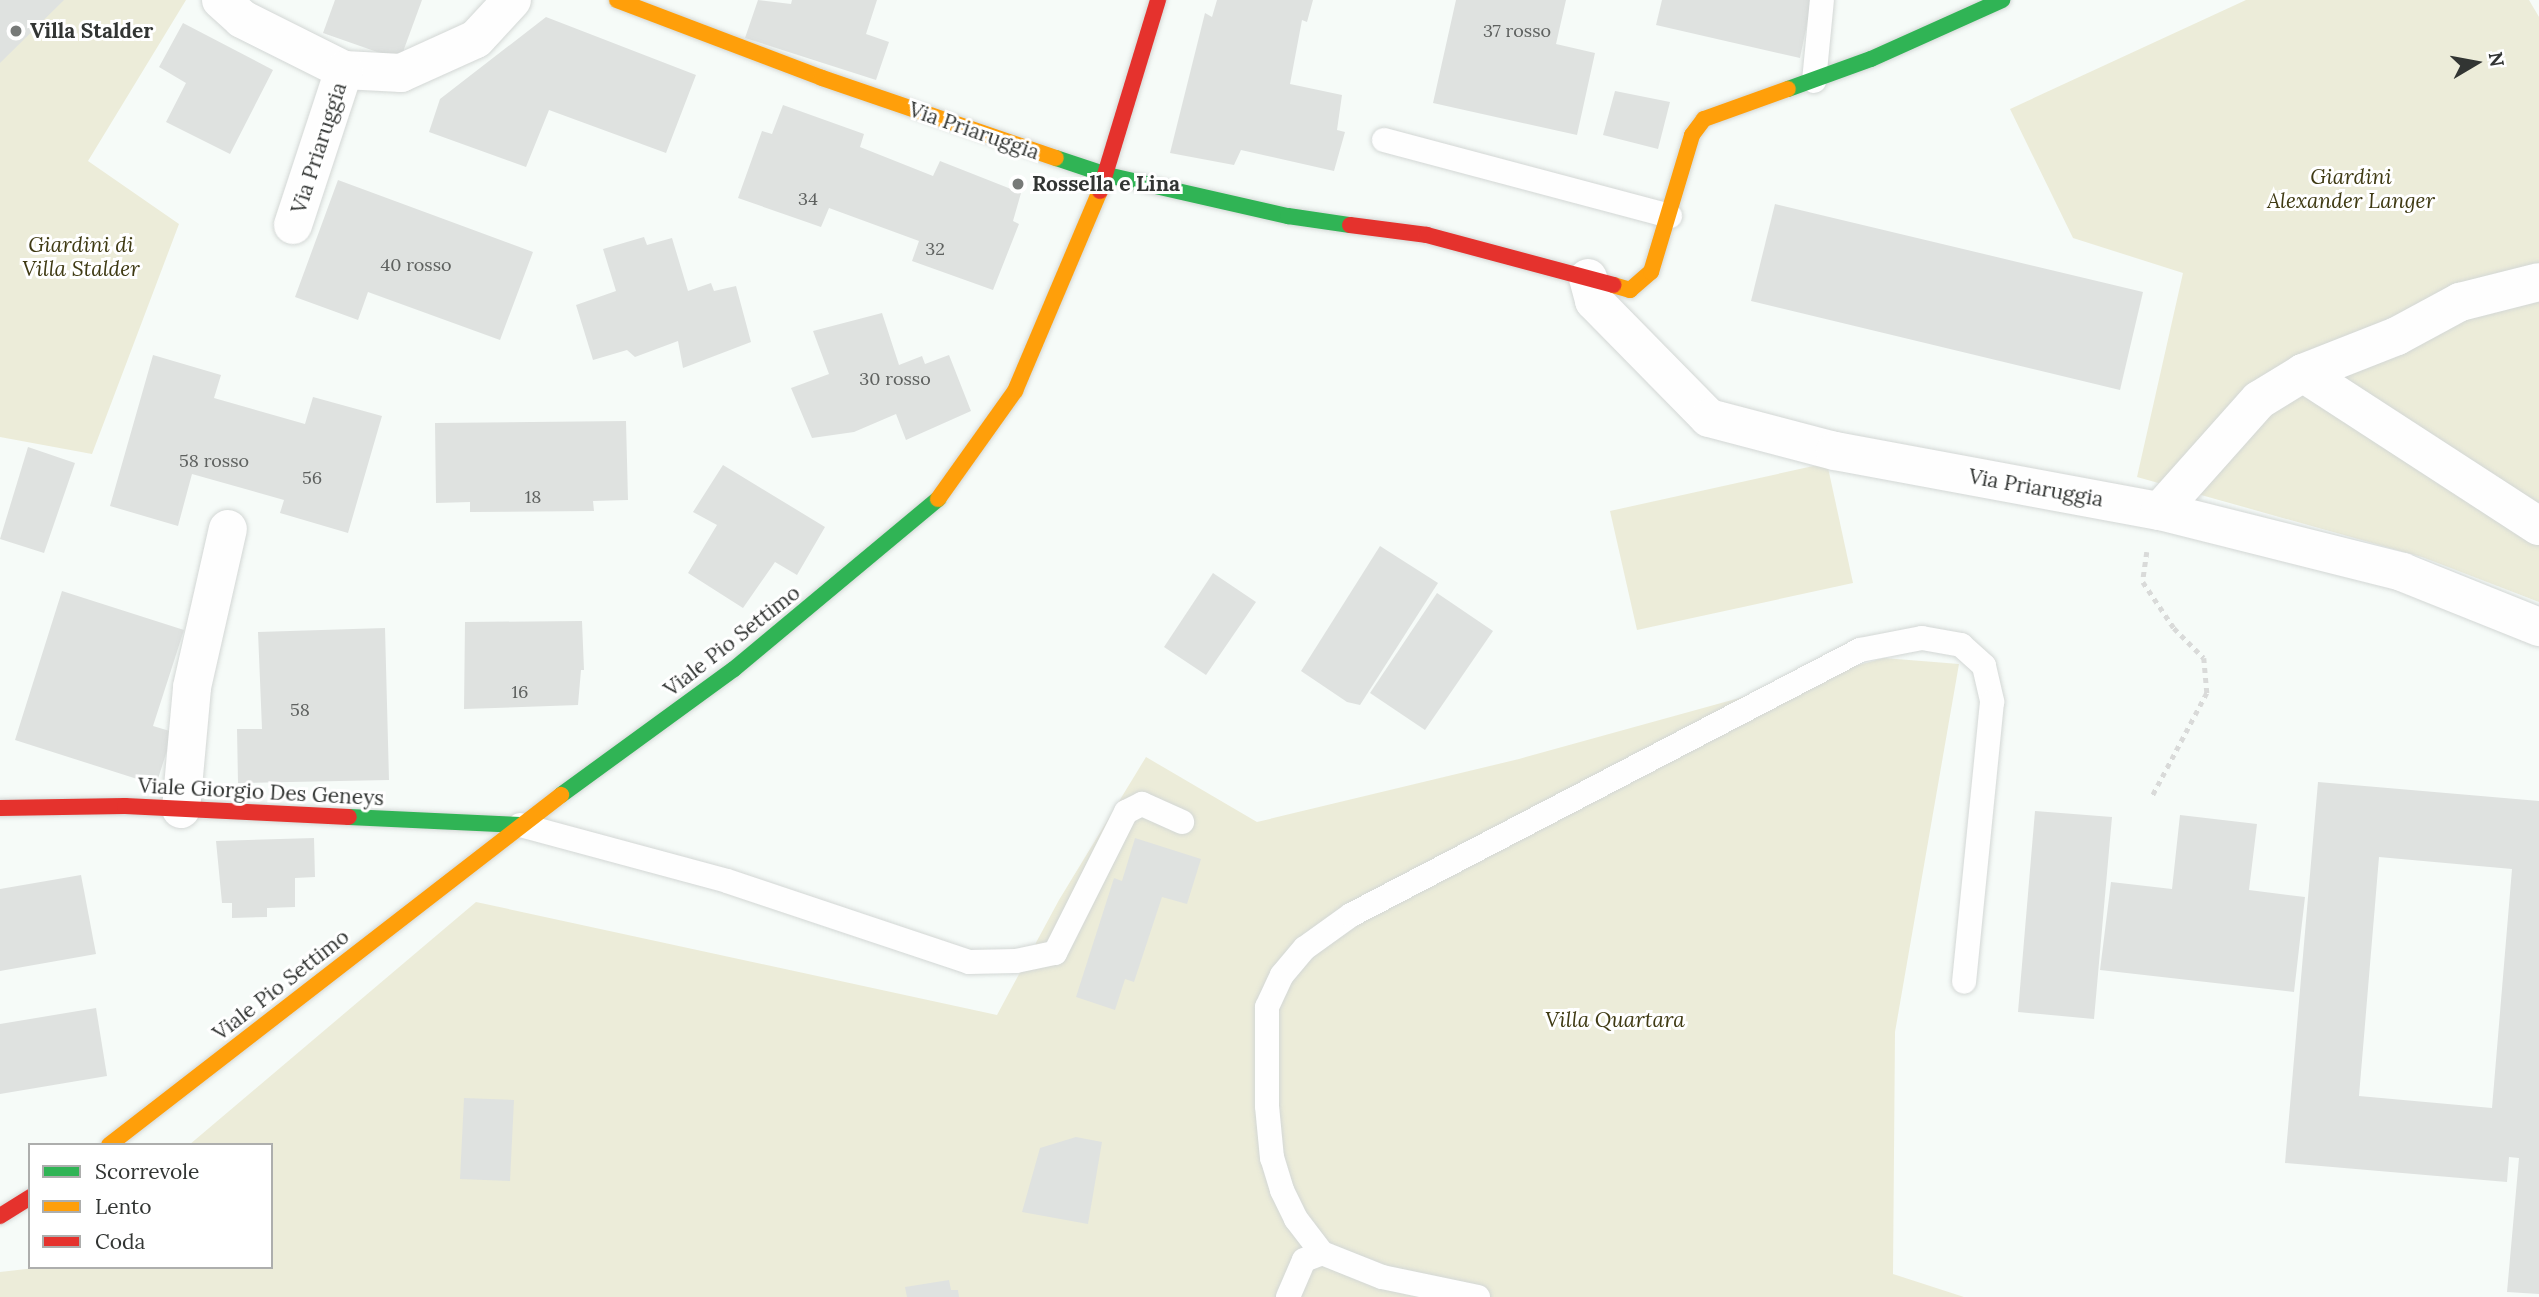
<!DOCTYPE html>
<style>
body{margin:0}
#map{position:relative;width:2539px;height:1297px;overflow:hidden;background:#f6fbf8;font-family:Lora,serif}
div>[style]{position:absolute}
.green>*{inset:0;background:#ececd9}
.building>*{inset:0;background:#dfe2e0}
.path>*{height:4.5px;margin-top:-2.25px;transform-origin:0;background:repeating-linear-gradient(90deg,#d9dad9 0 5px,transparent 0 10px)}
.roads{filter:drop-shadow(0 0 2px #d3d7d5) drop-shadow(0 0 2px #d3d7d5)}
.lane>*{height:24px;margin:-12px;padding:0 12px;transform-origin:12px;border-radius:12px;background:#fefefe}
.street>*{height:38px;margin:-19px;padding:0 19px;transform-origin:19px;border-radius:19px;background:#fefefe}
.fast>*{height:16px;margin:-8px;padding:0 8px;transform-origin:8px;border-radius:8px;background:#30b455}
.slow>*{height:16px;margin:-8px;padding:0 8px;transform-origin:8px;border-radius:8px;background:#ff9f0a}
.jam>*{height:16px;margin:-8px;padding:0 8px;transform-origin:8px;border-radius:8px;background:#e5322d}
.dots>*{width:19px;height:19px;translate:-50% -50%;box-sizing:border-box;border:4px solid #fff;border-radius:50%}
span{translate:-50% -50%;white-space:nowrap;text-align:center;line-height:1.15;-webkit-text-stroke:6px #fff;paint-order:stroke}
.number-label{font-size:18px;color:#5e615f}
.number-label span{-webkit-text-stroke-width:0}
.poi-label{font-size:21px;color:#323533;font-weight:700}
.left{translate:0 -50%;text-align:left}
.street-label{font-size:21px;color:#323533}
.park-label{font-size:21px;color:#3f3a13;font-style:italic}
.legend{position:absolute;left:28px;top:1143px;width:245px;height:126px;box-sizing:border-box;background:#fff;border:2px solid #adaead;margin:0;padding:9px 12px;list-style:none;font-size:21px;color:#323533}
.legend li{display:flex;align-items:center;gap:14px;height:35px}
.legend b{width:35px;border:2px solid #adaead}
.north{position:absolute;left:2441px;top:28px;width:70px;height:70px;-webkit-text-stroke:5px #fff;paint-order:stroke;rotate:80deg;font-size:19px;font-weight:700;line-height:28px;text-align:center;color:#323533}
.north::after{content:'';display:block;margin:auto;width:24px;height:32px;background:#323533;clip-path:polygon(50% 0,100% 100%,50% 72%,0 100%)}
</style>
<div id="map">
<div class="green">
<i style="clip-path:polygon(0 0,186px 0,88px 161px,179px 224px,92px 454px,0 437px)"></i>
<i style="clip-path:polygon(2246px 0,2529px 0,2539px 17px,2539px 602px,2422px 557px,2137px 477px,2183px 273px,2073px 238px,2010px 109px)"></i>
<i style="clip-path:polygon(1827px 463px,1853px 583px,1637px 630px,1610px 511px)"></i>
<i style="clip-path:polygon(1884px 658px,1959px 664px,1895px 1032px,1893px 1274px,1964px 1297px,0 1297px,0 1272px,44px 1267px,271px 1267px,271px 1145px,189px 1145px,476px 902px,997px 1015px,1059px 900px,1146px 757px,1257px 822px,1519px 759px)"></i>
</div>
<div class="building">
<i style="clip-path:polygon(0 0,64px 0,0 63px)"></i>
<i style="clip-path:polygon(335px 0,422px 0,400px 60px,323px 33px)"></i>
<i style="clip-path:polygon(758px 0,791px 4px,792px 0,877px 0,866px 34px,889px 42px,876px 80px,745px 38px)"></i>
<i style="clip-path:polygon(1217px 0,1313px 0,1307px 22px,1302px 20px,1290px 84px,1342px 95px,1337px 130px,1345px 132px,1334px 171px,1241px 150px,1234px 165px,1170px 153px,1205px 13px,1212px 17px)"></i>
<i style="clip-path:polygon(1456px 0,1566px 0,1556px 44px,1595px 53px,1577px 135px,1433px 103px)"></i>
<i style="clip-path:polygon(1662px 0,1812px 0,1800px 58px,1656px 25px)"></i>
<i style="clip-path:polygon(546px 17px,696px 75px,666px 153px,549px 110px,526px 167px,429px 132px,440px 99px)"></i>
<i style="clip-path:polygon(183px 23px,273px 70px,230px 154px,166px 122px,186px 83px,159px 67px)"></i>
<i style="clip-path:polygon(1615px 91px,1670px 102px,1658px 149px,1603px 135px)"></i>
<i style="clip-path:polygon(783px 105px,864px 134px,860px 147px,933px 176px,940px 161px,1021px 193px,1013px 221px,1019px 224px,993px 290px,912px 261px,919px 241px,829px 208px,821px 227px,738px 198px,762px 131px,772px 134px)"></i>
<i style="clip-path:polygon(338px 180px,533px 252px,500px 340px,368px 292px,358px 320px,295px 297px)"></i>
<i style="clip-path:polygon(1775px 204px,2143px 292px,2120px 390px,1751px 301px)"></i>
<i style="clip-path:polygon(644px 237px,647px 245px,672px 238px,688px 291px,711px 283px,714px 291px,736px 286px,751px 342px,683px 368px,678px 341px,635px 357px,627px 350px,593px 360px,576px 305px,616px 291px,603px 249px)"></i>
<i style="clip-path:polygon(882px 313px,899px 365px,922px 356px,925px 364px,949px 355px,971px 411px,906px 440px,896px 414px,854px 432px,812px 438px,791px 388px,829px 374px,813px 331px)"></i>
<i style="clip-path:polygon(153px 355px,221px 375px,214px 398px,305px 424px,313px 397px,382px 416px,348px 533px,280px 513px,284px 500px,192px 474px,178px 526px,110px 506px)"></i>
<i style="clip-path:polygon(626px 421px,628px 500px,593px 501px,594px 511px,470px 512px,470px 502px,436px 503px,435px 423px)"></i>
<i style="clip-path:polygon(28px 447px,75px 463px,44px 553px,0 539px)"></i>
<i style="clip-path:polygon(723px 465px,825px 527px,797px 575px,775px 562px,743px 608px,688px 573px,717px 525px,693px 512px)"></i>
<i style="clip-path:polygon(1380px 546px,1438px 583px,1360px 705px,1347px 702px,1301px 671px)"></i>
<i style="clip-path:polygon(1213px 573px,1256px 602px,1206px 675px,1164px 647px)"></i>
<i style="clip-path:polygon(62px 591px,184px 630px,153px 726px,173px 732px,156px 785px,15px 740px)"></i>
<i style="clip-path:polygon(1437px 593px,1493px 631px,1425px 730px,1370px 693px)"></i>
<i style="clip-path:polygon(582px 621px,584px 670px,581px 670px,578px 705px,464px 709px,465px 622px)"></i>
<i style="clip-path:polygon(385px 628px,389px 780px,238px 783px,237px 729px,262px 729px,258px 632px)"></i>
<i style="clip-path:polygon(evenodd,2318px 782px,2539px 801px,2539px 1294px,2507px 1292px,2519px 1158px,2509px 1157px,2507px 1182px,2285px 1163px,2318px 782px,2379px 857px,2512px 869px,2492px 1108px,2359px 1096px,2379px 857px)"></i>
<i style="clip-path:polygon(2035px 811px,2112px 817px,2094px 1019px,2018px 1012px)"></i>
<i style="clip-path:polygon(2180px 815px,2257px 824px,2249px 890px,2305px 897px,2294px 992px,2100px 970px,2111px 882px,2172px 889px)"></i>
<i style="clip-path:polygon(314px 838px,315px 877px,295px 878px,295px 907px,267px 908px,267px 917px,232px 918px,232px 903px,222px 903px,216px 841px)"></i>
<i style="clip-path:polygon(1135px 838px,1201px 859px,1187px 904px,1162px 897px,1134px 982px,1125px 979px,1115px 1010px,1076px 997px,1114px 878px,1122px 881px)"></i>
<i style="clip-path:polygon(81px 875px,96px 954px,0 971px,0 889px)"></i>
<i style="clip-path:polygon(96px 1008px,107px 1076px,0 1094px,0 1024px)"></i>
<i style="clip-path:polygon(464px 1098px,514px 1100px,510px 1181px,460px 1179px)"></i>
<i style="clip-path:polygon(1076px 1137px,1102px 1142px,1088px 1224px,1022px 1212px,1040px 1148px)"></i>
<i style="clip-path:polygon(949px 1280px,951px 1290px,958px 1290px,959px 1297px,907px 1297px,905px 1287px)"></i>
</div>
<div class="path">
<i style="left:2147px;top:552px;width:30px;rotate:98deg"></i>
<i style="left:2143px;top:582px;width:55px;rotate:56deg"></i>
<i style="left:2174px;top:628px;width:42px;rotate:45deg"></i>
<i style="left:2204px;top:658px;width:35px;rotate:85deg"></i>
<i style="left:2207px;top:693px;width:118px;rotate:117.9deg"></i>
</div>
<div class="roads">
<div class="lane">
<i style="left:1814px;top:81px;width:81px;rotate:-84.4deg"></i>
<i style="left:1384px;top:140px;width:296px;rotate:14.9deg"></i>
<i style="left:520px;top:825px;width:214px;rotate:15.1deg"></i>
<i style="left:727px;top:881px;width:255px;rotate:18.5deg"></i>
<i style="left:969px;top:962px;width:47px;rotate:-1.2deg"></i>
<i style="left:1016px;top:961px;width:40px;rotate:-12deg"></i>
<i style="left:1055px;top:953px;width:158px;rotate:-63.3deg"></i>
<i style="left:1126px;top:812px;width:18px;rotate:-27deg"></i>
<i style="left:1142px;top:804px;width:44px;rotate:24.2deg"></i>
<i style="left:1288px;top:1297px;width:40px;rotate:-66.6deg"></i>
<i style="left:1304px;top:1260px;width:19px;rotate:-21deg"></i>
<i style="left:1478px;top:1297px;width:98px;rotate:-168.2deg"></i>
<i style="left:1382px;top:1277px;width:65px;rotate:-158.2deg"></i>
<i style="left:1322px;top:1253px;width:43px;rotate:-127.4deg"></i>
<i style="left:1296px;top:1219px;width:32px;rotate:-116deg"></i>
<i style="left:1282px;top:1190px;width:34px;rotate:-107deg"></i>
<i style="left:1272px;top:1158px;width:52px;rotate:-95.5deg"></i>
<i style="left:1267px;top:1106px;width:99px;rotate:-90deg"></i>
<i style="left:1267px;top:1007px;width:35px;rotate:-65deg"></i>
<i style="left:1282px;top:975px;width:35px;rotate:-50deg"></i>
<i style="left:1305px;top:948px;width:57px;rotate:-35.7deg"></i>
<i style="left:1351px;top:915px;width:574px;rotate:-27.5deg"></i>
<i style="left:1860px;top:650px;width:63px;rotate:-11deg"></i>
<i style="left:1922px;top:638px;width:40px;rotate:10deg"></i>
<i style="left:1961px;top:645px;width:31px;rotate:42deg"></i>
<i style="left:1984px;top:666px;width:37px;rotate:77deg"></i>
<i style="left:1992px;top:702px;width:281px;rotate:95.7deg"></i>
</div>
<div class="street">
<i style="left:221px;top:0;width:28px;rotate:42deg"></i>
<i style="left:242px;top:19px;width:114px;rotate:26.6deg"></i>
<i style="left:344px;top:70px;width:57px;rotate:3deg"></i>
<i style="left:401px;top:73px;width:82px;rotate:-24.4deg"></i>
<i style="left:476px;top:39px;width:53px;rotate:-47.3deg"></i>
<i style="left:293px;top:225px;width:163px;rotate:-71.8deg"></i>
<i style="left:1588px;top:278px;width:24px;rotate:75deg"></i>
<i style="left:1594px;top:301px;width:164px;rotate:45.5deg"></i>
<i style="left:1709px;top:418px;width:130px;rotate:14.7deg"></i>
<i style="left:1835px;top:451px;width:330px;rotate:10.5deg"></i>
<i style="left:2160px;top:511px;width:250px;rotate:14.1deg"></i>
<i style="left:2402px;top:572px;width:148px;rotate:21.9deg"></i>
<i style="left:2303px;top:373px;width:281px;rotate:33deg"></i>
<i style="left:2160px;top:511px;width:149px;rotate:-48.3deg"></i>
<i style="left:2259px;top:400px;width:52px;rotate:-31.5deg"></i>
<i style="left:2303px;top:373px;width:101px;rotate:-21.5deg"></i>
<i style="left:2397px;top:336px;width:72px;rotate:-28.4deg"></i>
<i style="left:2460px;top:302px;width:81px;rotate:-14.2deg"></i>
<i style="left:181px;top:809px;width:122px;rotate:-84.8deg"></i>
<i style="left:192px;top:687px;width:162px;rotate:-77.2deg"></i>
</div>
<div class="fast">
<i style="left:1788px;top:89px;width:88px;rotate:-19.9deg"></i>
<i style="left:1871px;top:59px;width:144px;rotate:-24.2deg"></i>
<i style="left:1056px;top:158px;width:54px;rotate:18.4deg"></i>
<i style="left:1107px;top:175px;width:186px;rotate:12.8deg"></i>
<i style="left:1288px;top:216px;width:63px;rotate:8.3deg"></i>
<i style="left:561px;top:795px;width:214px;rotate:-36.1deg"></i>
<i style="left:734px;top:669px;width:266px;rotate:-39.8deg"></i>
<i style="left:349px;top:817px;width:171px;rotate:2.7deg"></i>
</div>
<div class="slow">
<i style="left:617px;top:0;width:219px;rotate:20.8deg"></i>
<i style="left:822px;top:78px;width:247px;rotate:18.9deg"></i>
<i style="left:1613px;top:285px;width:18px;rotate:16deg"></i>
<i style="left:1630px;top:290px;width:28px;rotate:-41deg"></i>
<i style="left:1651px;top:272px;width:143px;rotate:-73.3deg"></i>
<i style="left:1692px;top:135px;width:20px;rotate:-53deg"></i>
<i style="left:1704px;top:119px;width:89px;rotate:-19.7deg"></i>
<i style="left:938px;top:499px;width:133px;rotate:-54.5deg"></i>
<i style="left:1015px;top:391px;width:217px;rotate:-67deg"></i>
<i style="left:109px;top:1145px;width:572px;rotate:-37.75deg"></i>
</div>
<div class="jam">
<i style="left:1100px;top:191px;width:200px;rotate:-73.1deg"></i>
<i style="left:1350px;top:225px;width:78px;rotate:7.4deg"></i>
<i style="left:1427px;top:235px;width:193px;rotate:15deg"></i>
<i style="left:0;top:808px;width:125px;rotate:-0.9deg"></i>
<i style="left:125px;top:806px;width:224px;rotate:2.8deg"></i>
<i style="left:0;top:1216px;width:36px;rotate:-32deg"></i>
</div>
</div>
<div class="dots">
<i style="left:16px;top:31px;background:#777a78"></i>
<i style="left:1018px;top:184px;background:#777a78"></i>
</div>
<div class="number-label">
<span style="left:1517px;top:31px">37 rosso</span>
<span style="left:808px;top:199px">34</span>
<span style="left:935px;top:249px">32</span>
<span style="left:416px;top:265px">40 rosso</span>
<span style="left:895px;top:379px">30 rosso</span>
<span style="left:214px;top:461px">58 rosso</span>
<span style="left:312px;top:478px">56</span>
<span style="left:533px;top:497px">18</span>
<span style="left:520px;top:692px">16</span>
<span style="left:300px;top:710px">58</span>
</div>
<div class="poi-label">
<span class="left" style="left:30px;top:31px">Villa Stalder</span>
<span class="left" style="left:1032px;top:184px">Rossella e Lina</span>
</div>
<div class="street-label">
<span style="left:974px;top:131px;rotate:19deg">Via Priaruggia</span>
<span style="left:319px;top:148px;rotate:-72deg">Via Priaruggia</span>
<span style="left:2036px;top:488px;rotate:10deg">Via Priaruggia</span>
<span style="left:732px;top:641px;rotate:-38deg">Viale Pio Settimo</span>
<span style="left:261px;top:792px;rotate:3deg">Viale Giorgio Des Geneys</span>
<span style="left:281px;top:985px;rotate:-38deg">Viale Pio Settimo</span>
</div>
<div class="park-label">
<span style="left:2351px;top:189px">Giardini<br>Alexander Langer</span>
<span style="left:81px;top:257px">Giardini di<br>Villa Stalder</span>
<span style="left:1615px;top:1020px">Villa Quartara</span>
</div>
<ul class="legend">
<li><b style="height:9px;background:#30b455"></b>Scorrevole</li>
<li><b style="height:9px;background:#ff9f0a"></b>Lento</li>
<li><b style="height:9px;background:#e5322d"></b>Coda</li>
</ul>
<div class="north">N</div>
</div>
